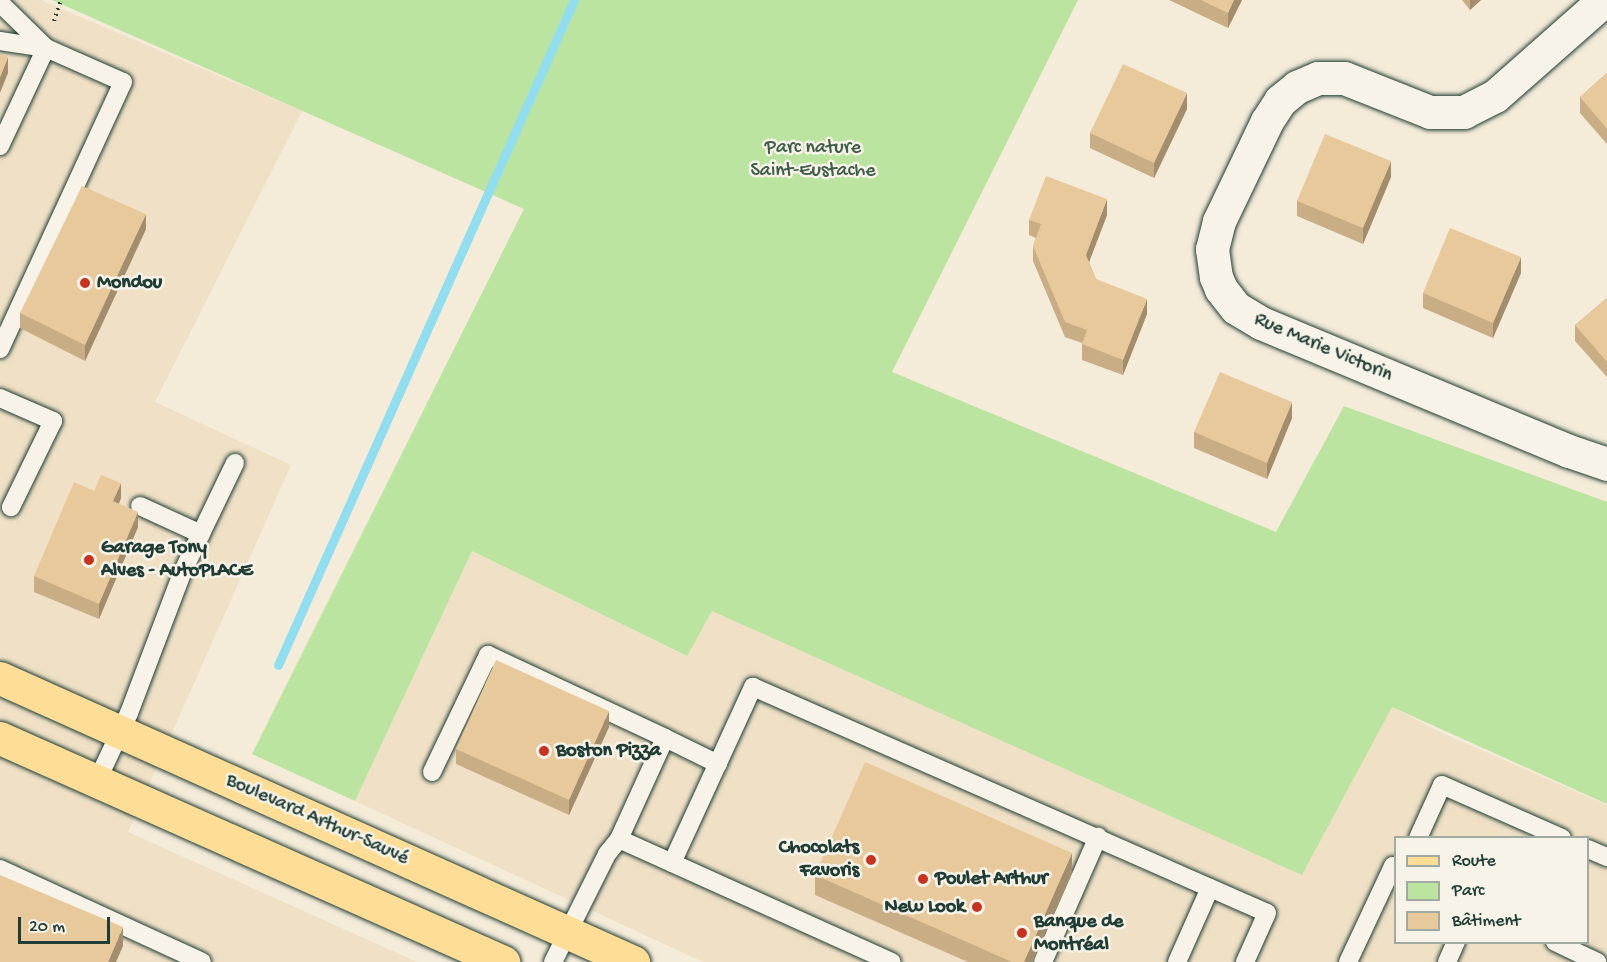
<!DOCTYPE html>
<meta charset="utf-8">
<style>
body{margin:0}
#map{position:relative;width:1607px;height:962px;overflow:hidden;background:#f4ebd9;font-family:"Gochi Hand",sans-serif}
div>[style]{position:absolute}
.built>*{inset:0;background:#f0e1c6}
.green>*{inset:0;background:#bbe4a0}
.stream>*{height:9px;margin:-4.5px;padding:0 4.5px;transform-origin:4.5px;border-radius:4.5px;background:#90deef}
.path>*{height:4px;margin-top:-2px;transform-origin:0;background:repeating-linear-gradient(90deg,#1f3d34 0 1.5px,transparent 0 6px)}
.roads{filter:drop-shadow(0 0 2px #1f3d34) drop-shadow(0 0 2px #1f3d34)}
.lane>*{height:18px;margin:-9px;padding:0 9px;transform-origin:9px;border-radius:9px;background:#f7f3e8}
.street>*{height:33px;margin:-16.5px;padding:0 16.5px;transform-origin:16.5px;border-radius:16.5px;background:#f7f3e8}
.primary>*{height:33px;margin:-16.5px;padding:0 16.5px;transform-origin:16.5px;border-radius:16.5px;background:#fedd96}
.wall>*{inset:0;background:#c8ad85}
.shaded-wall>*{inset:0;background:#a28d6c}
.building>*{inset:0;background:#e8c99b}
.dots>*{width:16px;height:16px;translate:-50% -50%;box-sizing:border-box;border:3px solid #f7f3e8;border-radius:50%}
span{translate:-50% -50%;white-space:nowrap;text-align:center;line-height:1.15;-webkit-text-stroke:5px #f7f3e8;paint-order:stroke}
.park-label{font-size:20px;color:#3e5e4a}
.poi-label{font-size:20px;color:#1f3d34;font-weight:700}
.left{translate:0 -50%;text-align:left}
.right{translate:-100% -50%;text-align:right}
.street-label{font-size:20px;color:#1f3d34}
.legend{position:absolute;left:1394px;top:836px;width:195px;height:108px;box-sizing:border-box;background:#f7f3e8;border:2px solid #a1aaa0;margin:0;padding:8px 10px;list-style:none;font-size:18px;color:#1f3d34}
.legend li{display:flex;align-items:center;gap:12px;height:30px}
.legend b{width:30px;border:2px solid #a1aaa0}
.scale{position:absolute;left:18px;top:917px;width:92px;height:27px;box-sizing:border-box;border:3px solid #1f3d34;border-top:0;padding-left:8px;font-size:18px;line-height:21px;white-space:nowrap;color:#1f3d34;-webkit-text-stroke:4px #f7f3e8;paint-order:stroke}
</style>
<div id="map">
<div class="built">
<i style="clip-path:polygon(0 0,41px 0,302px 111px,155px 402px,291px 465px,128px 832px,417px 962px,0 962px)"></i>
<i style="clip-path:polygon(evenodd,472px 551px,686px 656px,712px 611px,1392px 707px,1440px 732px,1607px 805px,1607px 962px,703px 962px,355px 801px,472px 551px,1396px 838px,1588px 838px,1588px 942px,1396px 942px,1396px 838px)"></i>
</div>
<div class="green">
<i style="clip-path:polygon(52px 0,1078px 0,892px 372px,1276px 532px,1344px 406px,1607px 502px,1607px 804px,1392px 707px,1302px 875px,712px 611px,687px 656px,472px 551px,355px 801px,252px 754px,524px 209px)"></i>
</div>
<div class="stream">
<i style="left:278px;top:665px;width:728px;rotate:-66.01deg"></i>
</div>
<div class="path">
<i style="left:54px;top:21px;width:22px;rotate:-72deg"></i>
</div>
<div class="roads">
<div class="lane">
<i style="left:0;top:3px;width:64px;rotate:44.4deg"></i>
<i style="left:0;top:41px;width:47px;rotate:8.7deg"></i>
<i style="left:0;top:146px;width:108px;rotate:-64.9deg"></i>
<i style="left:46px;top:48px;width:84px;rotate:23.8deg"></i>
<i style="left:123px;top:82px;width:294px;rotate:114.7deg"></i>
<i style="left:0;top:398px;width:58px;rotate:23.5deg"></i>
<i style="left:53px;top:421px;width:96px;rotate:116deg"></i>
<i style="left:140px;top:506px;width:67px;rotate:24.7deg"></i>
<i style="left:665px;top:738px;width:59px;rotate:26.1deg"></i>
<i style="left:432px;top:772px;width:130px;rotate:-64.4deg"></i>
<i style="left:488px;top:655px;width:195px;rotate:25.1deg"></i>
<i style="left:665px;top:738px;width:111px;rotate:114.5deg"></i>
<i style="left:619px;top:839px;width:299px;rotate:24.3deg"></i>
<i style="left:97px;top:781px;width:75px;rotate:-64.8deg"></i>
<i style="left:129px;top:713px;width:152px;rotate:-69.2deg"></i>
<i style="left:183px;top:571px;width:120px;rotate:-64.3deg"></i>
<i style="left:1418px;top:838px;width:58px;rotate:-65.6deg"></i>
<i style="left:1442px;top:785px;width:131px;rotate:23.8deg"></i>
<i style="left:1588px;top:849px;width:21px;rotate:23deg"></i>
<i style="left:672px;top:863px;width:194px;rotate:-65.3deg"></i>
<i style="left:753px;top:687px;width:561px;rotate:23.73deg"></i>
<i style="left:1267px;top:913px;width:54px;rotate:114.2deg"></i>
<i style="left:0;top:869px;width:222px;rotate:24.7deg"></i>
<i style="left:1555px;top:942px;width:47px;rotate:25.5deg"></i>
<i style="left:553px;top:962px;width:121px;rotate:-63.4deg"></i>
<i style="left:607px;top:854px;width:19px;rotate:-51deg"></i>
<i style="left:1043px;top:962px;width:137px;rotate:-66.3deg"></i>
<i style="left:1177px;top:962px;width:81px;rotate:-66deg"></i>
<i style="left:1348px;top:962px;width:106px;rotate:-64.9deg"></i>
<i style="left:1393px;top:866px;width:3px;rotate:18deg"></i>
<i style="left:1447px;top:962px;width:22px;rotate:-66deg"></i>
</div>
<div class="street">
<i style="left:1604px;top:0;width:145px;rotate:138.6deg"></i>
<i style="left:1495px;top:96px;width:35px;rotate:153deg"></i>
<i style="left:1464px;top:112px;width:34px;rotate:180deg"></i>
<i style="left:1430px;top:112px;width:92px;rotate:-158.4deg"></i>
<i style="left:1344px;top:78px;width:26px;rotate:180deg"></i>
<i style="left:1318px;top:78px;width:23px;rotate:157deg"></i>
<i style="left:1297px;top:87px;width:22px;rotate:141deg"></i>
<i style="left:1280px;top:101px;width:24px;rotate:123deg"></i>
<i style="left:1267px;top:121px;width:111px;rotate:115.6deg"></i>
<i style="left:1219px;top:221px;width:29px;rotate:104deg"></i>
<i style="left:1212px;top:249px;width:28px;rotate:82deg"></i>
<i style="left:1216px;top:277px;width:13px;rotate:67deg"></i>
<i style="left:1221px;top:289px;width:24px;rotate:52deg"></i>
<i style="left:1236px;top:308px;width:29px;rotate:31deg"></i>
<i style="left:1261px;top:323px;width:334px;rotate:22.6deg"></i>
<i style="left:1569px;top:451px;width:40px;rotate:18.9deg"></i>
</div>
<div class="primary">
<i style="left:0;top:678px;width:694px;rotate:24.16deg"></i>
<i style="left:0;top:738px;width:551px;rotate:24deg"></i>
</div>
</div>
<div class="wall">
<i style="clip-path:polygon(1169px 0,1242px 0,1228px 28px)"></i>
<i style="clip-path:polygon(1462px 0,1481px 0,1470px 10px)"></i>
<i style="clip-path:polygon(1607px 73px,1607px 144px,1580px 113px,1580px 97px)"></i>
<i style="clip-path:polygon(1187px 109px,1154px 178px,1090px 148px,1090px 133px)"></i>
<i style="clip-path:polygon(1391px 177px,1363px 244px,1297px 216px,1297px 201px)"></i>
<i style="clip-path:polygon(1107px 215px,1089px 262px,1096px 279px,1147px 314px,1123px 375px,1082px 360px,1082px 343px,1065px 337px,1033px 261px,1033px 246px,1036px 238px,1029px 235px,1029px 220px)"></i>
<i style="clip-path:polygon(146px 229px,85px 361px,20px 328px,20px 313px)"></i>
<i style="clip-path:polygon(1521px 273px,1493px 338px,1423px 308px,1423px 293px)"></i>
<i style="clip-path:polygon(1607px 298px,1607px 377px,1575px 341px,1575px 325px)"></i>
<i style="clip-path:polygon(1292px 418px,1267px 479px,1194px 448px,1194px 432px)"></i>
<i style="clip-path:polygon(94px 491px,121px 498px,119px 504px,138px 527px,99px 619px,34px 592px,34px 576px)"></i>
<i style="clip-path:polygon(609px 727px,569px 815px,456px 764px,456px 749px)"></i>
<i style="clip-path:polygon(1072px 873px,1032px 962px,968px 962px,815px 895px,815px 875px)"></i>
</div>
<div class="shaded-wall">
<i style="clip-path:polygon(1234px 0,1242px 0,1228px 28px,1228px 13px)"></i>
<i style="clip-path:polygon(1470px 0,1481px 0,1470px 10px)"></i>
<i style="clip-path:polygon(8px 57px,8px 73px,0 93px,0 77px)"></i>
<i style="clip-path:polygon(1187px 93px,1187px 109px,1154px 178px,1154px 163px)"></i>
<i style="clip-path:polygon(1391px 161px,1391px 177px,1363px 244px,1363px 228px)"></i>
<i style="clip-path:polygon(1107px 199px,1107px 215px,1086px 270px,1086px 255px)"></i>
<i style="clip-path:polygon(146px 214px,146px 229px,85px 361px,85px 345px)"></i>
<i style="clip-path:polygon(1521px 257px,1521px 273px,1493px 338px,1493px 323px)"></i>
<i style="clip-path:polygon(1147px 299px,1147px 314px,1123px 375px,1123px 360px)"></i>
<i style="clip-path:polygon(1292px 402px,1292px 418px,1267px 479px,1267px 463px)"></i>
<i style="clip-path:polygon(121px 483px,121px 498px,113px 517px,113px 501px)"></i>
<i style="clip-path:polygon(138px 512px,138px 527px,99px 619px,99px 604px)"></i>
<i style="clip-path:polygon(609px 711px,609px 727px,569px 815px,569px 800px)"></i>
<i style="clip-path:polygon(1072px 853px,1072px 873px,1032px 962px,1024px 962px)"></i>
<i style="clip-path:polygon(123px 927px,123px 946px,116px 962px,108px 962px)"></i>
</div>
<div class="building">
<i style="clip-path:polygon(1201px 0,1234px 0,1228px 13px)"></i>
<i style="clip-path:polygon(0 54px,8px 57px,0 77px)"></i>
<i style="clip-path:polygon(1123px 64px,1187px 93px,1154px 163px,1090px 133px)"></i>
<i style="clip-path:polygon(1607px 73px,1607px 129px,1580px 97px)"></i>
<i style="clip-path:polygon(1325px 134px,1391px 161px,1363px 228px,1297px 201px)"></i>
<i style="clip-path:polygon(1046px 176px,1107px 199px,1086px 255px,1096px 279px,1147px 299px,1123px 360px,1082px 344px,1087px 330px,1065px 322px,1033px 246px,1041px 224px,1029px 220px)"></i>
<i style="clip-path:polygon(82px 186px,146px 214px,85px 345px,20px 313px)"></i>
<i style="clip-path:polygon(1450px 228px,1521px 257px,1493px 323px,1423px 293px)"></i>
<i style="clip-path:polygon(1607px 298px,1607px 362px,1575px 325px)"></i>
<i style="clip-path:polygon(1220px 372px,1292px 402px,1267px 463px,1194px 432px)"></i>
<i style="clip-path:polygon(101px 475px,121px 483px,113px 501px,138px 512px,99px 604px,34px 576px,74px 482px,94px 491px)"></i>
<i style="clip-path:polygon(496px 660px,609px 711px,569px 800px,456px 749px)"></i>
<i style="clip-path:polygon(865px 762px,1072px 853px,1024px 962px,1012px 962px,815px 875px)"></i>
<i style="clip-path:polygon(0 875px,123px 927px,108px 962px,0 962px)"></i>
</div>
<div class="dots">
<i style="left:85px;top:283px;background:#c8321e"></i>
<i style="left:89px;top:560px;background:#c8321e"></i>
<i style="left:544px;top:751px;background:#c8321e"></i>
<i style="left:871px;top:860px;background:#c8321e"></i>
<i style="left:923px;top:879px;background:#c8321e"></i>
<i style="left:977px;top:907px;background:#c8321e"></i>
<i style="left:1022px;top:933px;background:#c8321e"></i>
</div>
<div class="park-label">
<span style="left:813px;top:160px">Parc nature<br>Saint-Eustache</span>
</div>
<div class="poi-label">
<span class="left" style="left:97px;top:283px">Mondou</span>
<span class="left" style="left:101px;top:560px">Garage Tony<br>Alves - AutoPLACE</span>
<span class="left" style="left:556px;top:751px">Boston Pizza</span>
<span class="right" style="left:859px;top:860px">Chocolats<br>Favoris</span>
<span class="left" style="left:935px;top:879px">Poulet Arthur</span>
<span class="right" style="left:965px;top:907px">New Look</span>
<span class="left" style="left:1034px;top:934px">Banque de<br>Montréal</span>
</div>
<div class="street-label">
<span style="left:1323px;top:348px;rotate:23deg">Rue Marie Victorin</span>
<span style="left:317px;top:820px;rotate:24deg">Boulevard Arthur-Sauvé</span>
</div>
<ul class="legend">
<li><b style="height:8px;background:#fedd96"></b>Route</li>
<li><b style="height:16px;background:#bbe4a0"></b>Parc</li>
<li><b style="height:16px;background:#e8c99b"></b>Bâtiment</li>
</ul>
<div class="scale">20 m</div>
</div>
